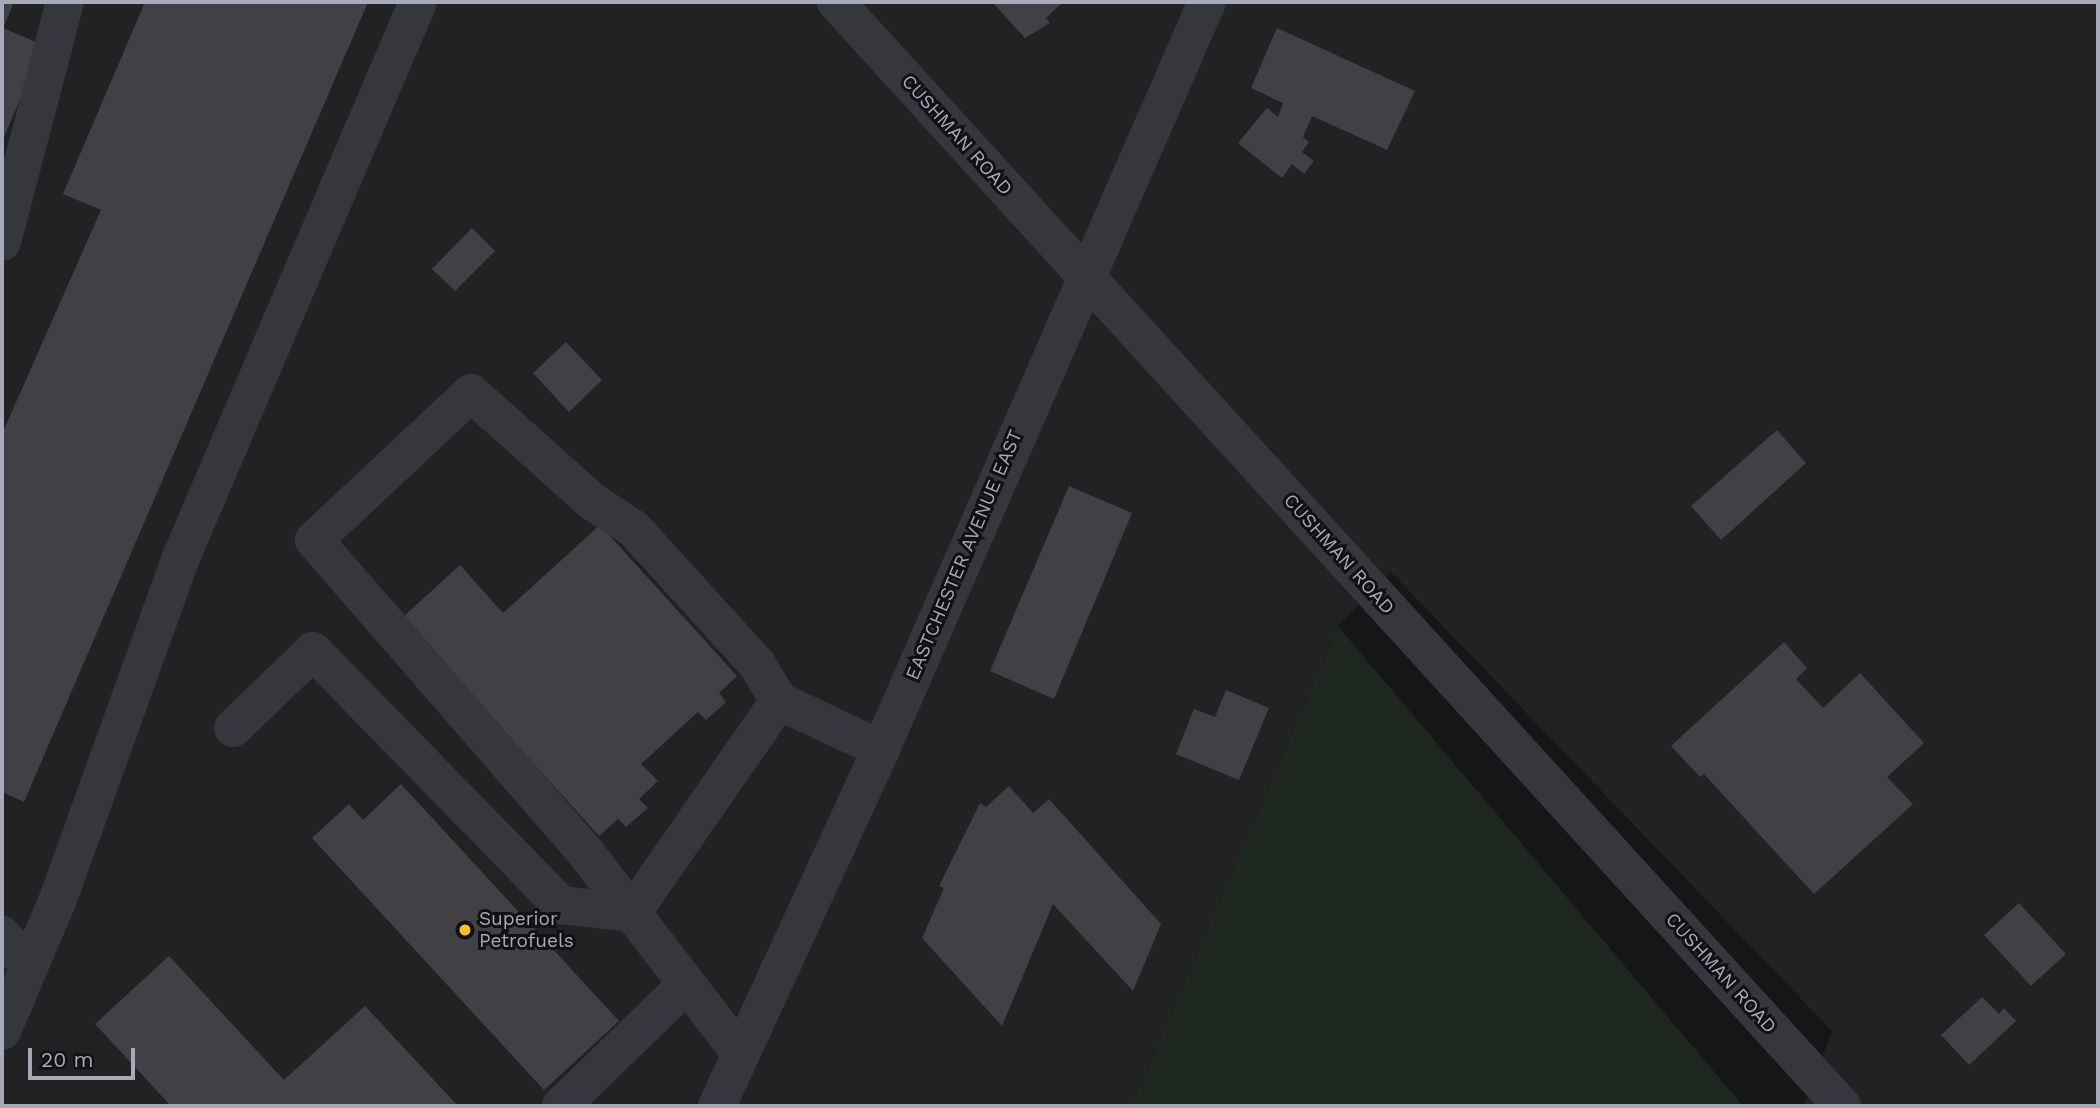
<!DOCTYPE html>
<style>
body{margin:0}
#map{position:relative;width:2100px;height:1108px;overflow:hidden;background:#161618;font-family:"Work Sans",sans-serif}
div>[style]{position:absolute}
.built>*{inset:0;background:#222225}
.green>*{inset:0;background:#1d261f}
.building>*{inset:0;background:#404045}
.minor>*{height:38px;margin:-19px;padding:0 19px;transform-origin:19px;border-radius:19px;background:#36373d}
.dots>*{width:19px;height:19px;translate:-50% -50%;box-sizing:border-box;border:4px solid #111113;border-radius:50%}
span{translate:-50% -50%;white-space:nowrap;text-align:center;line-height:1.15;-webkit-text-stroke:6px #111113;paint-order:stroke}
.street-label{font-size:19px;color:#a6abb9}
.poi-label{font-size:19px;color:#a6abb9}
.left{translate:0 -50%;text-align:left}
.frame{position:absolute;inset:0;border:4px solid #a6abb9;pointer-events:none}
.scale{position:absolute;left:28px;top:1048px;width:107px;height:32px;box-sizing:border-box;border:4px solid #a6abb9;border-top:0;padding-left:9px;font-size:21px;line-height:24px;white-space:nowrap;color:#a6abb9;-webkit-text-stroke:5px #111113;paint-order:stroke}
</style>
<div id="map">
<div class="built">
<i style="clip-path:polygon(2px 2px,2098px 2px,2098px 1106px,1804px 1106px,1832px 1031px,1391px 572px,1338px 626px,1131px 1106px,2px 1106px)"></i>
</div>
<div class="green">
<i style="clip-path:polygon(1338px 626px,1743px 1106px,1131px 1106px)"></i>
</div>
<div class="building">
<i style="clip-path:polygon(2px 2px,14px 2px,3px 28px,43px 45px,2px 142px)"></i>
<i style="clip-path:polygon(145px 2px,368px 2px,24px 802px,2px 792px,2px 434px,101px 210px,63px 194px)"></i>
<i style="clip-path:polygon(992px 2px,1063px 2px,1046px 18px,1050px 23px,1025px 38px)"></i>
<i style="clip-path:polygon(1277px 28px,1415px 91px,1387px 150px,1312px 116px,1303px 137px,1309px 142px,1302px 152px,1314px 161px,1304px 174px,1292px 164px,1282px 178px,1238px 143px,1267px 108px,1278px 117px,1283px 103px,1251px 88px)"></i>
<i style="clip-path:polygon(472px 228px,495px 251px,455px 291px,432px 269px)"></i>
<i style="clip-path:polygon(566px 342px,602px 380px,569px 412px,533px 373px)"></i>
<i style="clip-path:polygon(1777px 430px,1806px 463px,1721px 540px,1691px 506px)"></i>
<i style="clip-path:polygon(1069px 486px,1132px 513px,1054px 699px,990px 671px)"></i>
<i style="clip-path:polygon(600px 525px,737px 676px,719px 693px,726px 702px,706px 720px,698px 712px,641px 764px,658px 781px,639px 799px,648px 808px,626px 827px,618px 819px,599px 836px,402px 618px,460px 565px,503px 613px)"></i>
<i style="clip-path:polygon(1784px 642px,1807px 668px,1796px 679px,1823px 708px,1860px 673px,1924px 743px,1887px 777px,1913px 804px,1814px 894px,1704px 774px,1700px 777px,1671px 746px)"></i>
<i style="clip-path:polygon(1226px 690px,1269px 708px,1239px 780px,1176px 754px,1194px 709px,1215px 717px)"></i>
<i style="clip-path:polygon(401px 784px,619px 1021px,544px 1090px,312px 838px,349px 804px,363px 820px)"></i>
<i style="clip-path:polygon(1009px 786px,1033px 813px,1049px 799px,1161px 924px,1133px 991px,1053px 904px,1002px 1026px,922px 938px,944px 888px,939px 886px,980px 803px,986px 807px)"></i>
<i style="clip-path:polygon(2019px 903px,2066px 954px,2031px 986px,1984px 935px)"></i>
<i style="clip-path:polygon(169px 956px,284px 1080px,365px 1006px,458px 1106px,171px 1106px,95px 1024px)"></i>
<i style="clip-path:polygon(1982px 997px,1999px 1014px,2004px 1008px,2016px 1021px,1969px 1065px,1941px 1035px)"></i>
</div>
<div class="minor">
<i style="left:836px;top:2px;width:1494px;rotate:47.66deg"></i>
<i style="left:2px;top:242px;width:248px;rotate:-75.3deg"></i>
<i style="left:233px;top:728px;width:111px;rotate:-43.9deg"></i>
<i style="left:313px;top:651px;width:355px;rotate:45.7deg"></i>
<i style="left:561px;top:905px;width:71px;rotate:6.4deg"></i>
<i style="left:632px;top:913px;width:258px;rotate:-55.3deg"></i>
<i style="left:779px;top:701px;width:113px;rotate:25.2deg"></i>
<i style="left:2px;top:935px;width:41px;rotate:48.9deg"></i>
<i style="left:2px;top:1031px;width:143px;rotate:-67deg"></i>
<i style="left:58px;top:899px;width:366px;rotate:-70.2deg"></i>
<i style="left:182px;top:555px;width:601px;rotate:-66.89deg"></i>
<i style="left:740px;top:1053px;width:251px;rotate:-127.6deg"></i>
<i style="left:587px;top:854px;width:416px;rotate:-131deg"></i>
<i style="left:314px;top:540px;width:215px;rotate:-43.1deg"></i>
<i style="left:471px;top:393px;width:164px;rotate:41.8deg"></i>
<i style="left:593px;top:502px;width:49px;rotate:33.4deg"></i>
<i style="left:634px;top:529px;width:183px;rotate:47.7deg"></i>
<i style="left:757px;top:664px;width:43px;rotate:59.3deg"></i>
<i style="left:561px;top:1106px;width:175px;rotate:-44.1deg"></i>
<i style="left:717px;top:1106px;width:393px;rotate:-65.3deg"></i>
<i style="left:881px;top:749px;width:815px;rotate:-66.42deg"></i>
</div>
<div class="dots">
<i style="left:465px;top:930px;background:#ffc027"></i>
</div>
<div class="street-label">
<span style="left:957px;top:135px;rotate:48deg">CUSHMAN ROAD</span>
<span style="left:1339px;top:554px;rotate:48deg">CUSHMAN ROAD</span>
<span style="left:964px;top:555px;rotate:-67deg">EASTCHESTER AVENUE EAST</span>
<span style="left:1721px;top:973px;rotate:48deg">CUSHMAN ROAD</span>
</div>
<div class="poi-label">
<span class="left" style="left:479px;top:930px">Superior<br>Petrofuels</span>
</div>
<div class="frame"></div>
<div class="scale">20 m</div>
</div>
